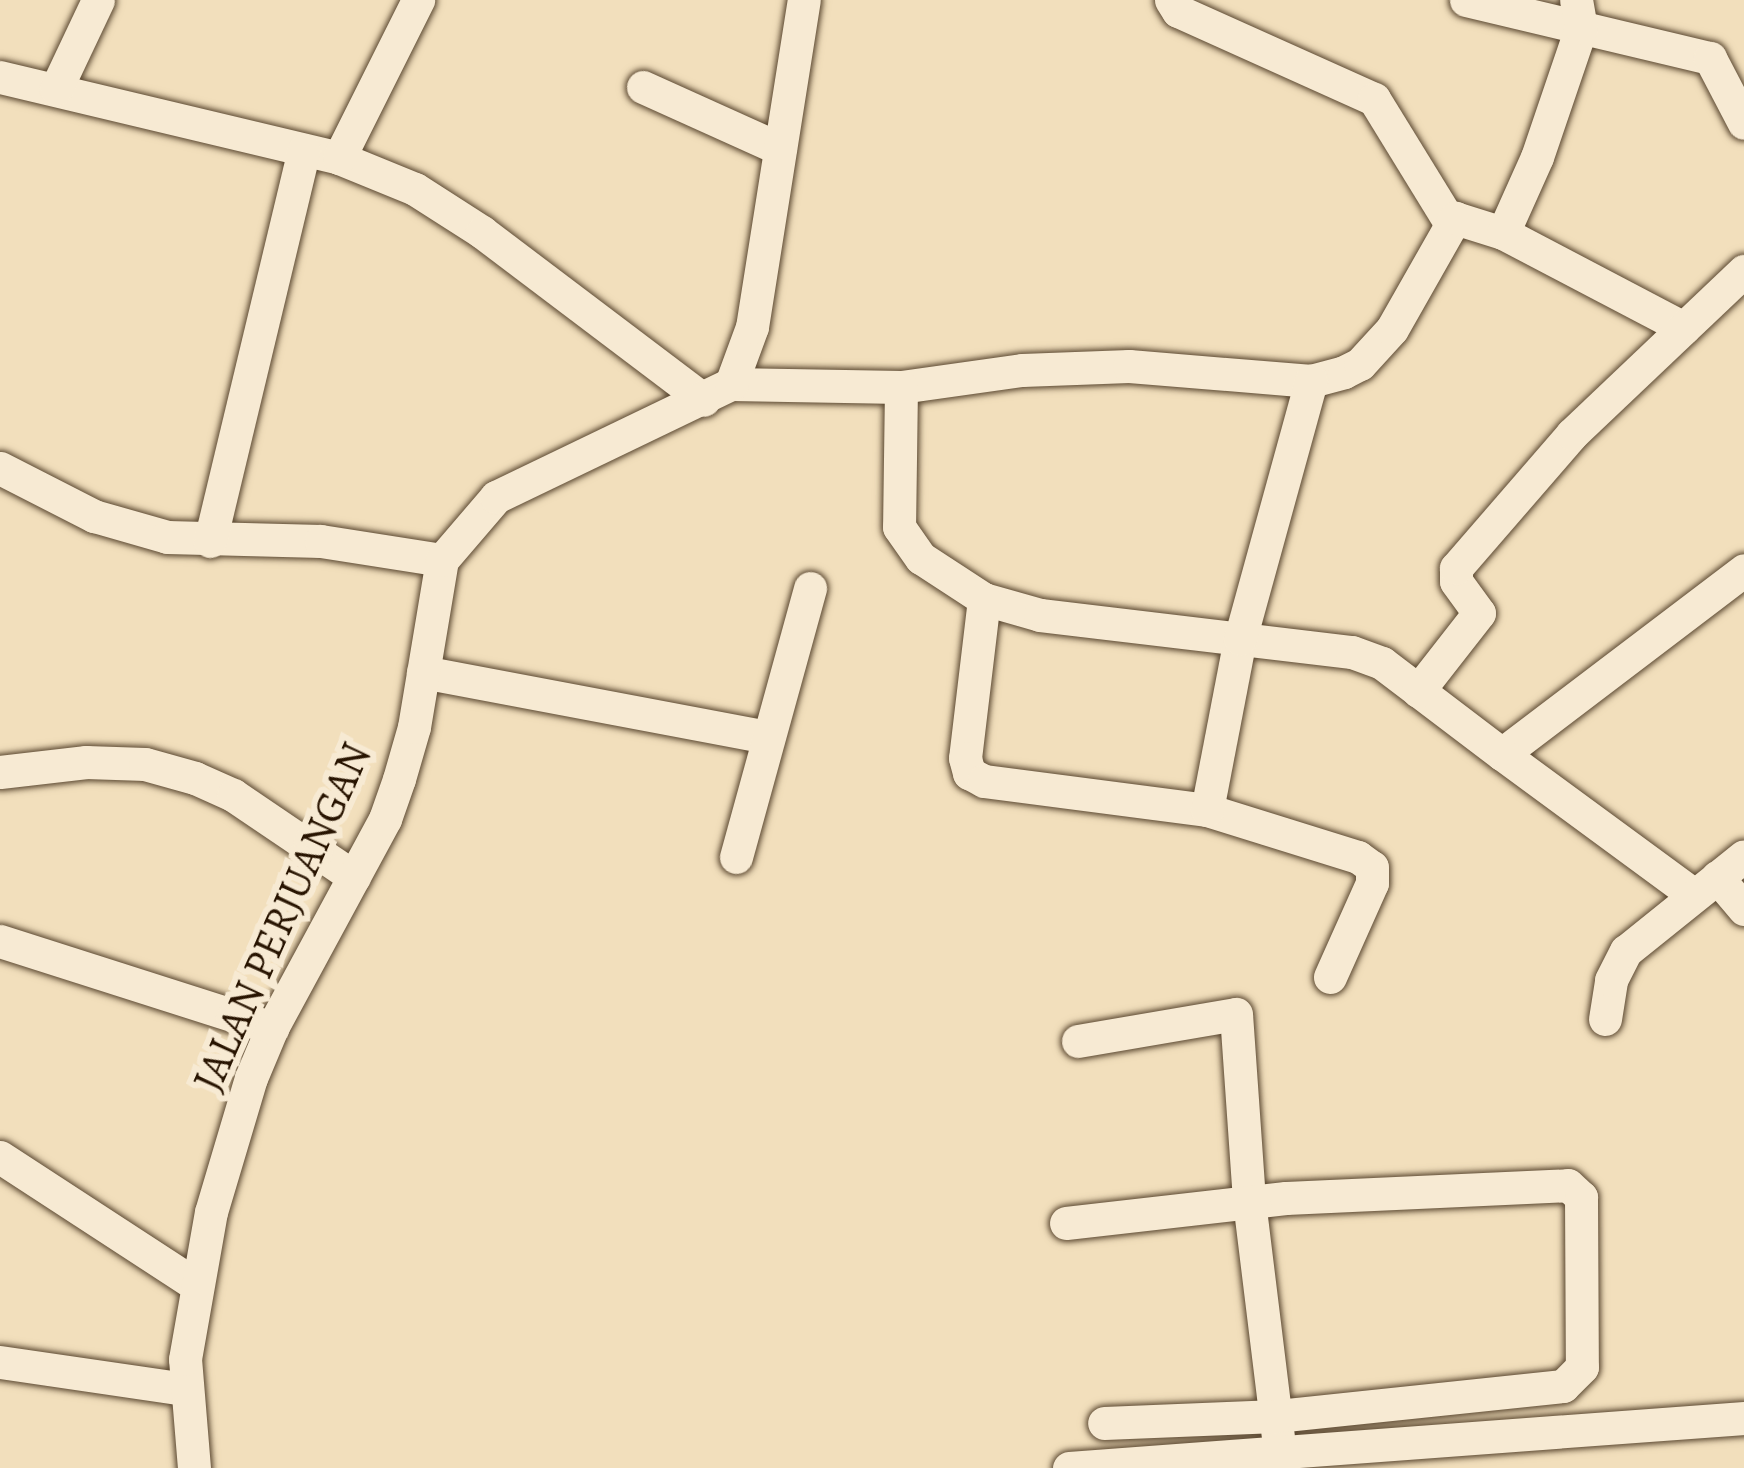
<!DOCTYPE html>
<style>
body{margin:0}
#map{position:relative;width:1744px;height:1468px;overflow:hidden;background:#f2dfbc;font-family:Alegreya,serif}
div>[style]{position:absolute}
.roads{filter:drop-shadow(0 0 3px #5a4730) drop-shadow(0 0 3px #5a4730)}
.minor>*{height:33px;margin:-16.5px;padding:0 16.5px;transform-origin:16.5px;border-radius:16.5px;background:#f7ead3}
span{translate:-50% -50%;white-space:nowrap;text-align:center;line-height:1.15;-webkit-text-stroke:12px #f7ead3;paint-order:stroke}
.street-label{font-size:42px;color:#281401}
</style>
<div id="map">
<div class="roads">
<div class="minor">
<i style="left:1171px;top:0;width:13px;rotate:58deg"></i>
<i style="left:1178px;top:11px;width:215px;rotate:24.2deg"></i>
<i style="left:1374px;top:99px;width:147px;rotate:58.4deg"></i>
<i style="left:1466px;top:0;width:251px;rotate:13.4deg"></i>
<i style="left:1710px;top:58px;width:73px;rotate:62.4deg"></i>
<i style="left:0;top:77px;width:349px;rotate:13.4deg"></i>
<i style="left:339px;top:158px;width:82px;rotate:22.2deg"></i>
<i style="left:415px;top:189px;width:80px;rotate:32.7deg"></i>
<i style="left:482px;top:232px;width:278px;rotate:37.1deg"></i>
<i style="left:643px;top:87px;width:150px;rotate:24.3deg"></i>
<i style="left:56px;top:89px;width:98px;rotate:-64.7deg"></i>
<i style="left:339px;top:158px;width:177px;rotate:-63.4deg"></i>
<i style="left:1503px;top:233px;width:204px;rotate:27.7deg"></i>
<i style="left:731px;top:384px;width:170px;rotate:1deg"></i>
<i style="left:901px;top:387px;width:122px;rotate:-8deg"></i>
<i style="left:1022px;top:370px;width:107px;rotate:-2.1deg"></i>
<i style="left:1129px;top:366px;width:183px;rotate:4.7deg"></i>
<i style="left:1311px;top:381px;width:34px;rotate:-15deg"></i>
<i style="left:1344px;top:372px;width:18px;rotate:-27deg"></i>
<i style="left:1360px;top:364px;width:47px;rotate:-47.6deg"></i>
<i style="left:1392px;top:329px;width:128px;rotate:-60.4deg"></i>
<i style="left:1455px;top:218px;width:50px;rotate:17.4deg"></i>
<i style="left:1503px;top:233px;width:83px;rotate:-65.9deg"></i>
<i style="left:1537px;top:157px;width:136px;rotate:-71.2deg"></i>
<i style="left:1581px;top:28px;width:28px;rotate:-100deg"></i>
<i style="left:901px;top:387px;width:140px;rotate:90.8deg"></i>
<i style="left:899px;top:527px;width:38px;rotate:55deg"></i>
<i style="left:921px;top:558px;width:75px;rotate:33.1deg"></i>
<i style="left:984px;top:599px;width:58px;rotate:15.9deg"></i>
<i style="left:1040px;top:615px;width:314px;rotate:6.8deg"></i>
<i style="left:1352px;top:652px;width:32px;rotate:20deg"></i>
<i style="left:1382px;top:663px;width:151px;rotate:37.2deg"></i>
<i style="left:1502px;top:754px;width:304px;rotate:-37.2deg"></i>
<i style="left:0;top:468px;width:106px;rotate:27.1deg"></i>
<i style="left:94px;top:516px;width:76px;rotate:16deg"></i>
<i style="left:167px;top:537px;width:154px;rotate:1.5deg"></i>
<i style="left:321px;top:541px;width:122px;rotate:8.9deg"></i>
<i style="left:210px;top:541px;width:402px;rotate:-76.5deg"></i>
<i style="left:984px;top:599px;width:160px;rotate:96.8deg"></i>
<i style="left:965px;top:758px;width:16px;rotate:75deg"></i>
<i style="left:969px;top:773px;width:17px;rotate:28deg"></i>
<i style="left:984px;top:781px;width:225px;rotate:7.4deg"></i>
<i style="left:1207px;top:810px;width:158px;rotate:17.3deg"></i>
<i style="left:1358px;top:857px;width:17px;rotate:36deg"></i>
<i style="left:1372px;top:867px;width:16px;rotate:90deg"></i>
<i style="left:1372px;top:883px;width:103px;rotate:114.1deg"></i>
<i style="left:423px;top:672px;width:350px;rotate:10.7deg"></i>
<i style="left:1418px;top:691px;width:99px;rotate:-52deg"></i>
<i style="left:1479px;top:613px;width:39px;rotate:-126deg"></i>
<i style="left:1456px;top:581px;width:13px;rotate:-90deg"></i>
<i style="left:1456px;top:568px;width:177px;rotate:-49.1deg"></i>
<i style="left:1572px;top:434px;width:237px;rotate:-43.5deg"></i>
<i style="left:1502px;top:754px;width:235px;rotate:36.3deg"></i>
<i style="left:0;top:772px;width:87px;rotate:-6.6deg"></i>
<i style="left:86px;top:762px;width:59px;rotate:1.9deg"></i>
<i style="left:145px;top:764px;width:52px;rotate:15.6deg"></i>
<i style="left:195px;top:778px;width:42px;rotate:24.1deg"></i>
<i style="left:233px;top:795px;width:146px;rotate:34.1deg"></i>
<i style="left:1207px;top:810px;width:174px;rotate:-79.1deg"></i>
<i style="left:1240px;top:639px;width:268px;rotate:-74.6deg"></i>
<i style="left:736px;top:857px;width:279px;rotate:-74.6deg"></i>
<i style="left:1717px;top:877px;width:42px;rotate:49.8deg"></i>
<i style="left:0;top:941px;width:286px;rotate:17.7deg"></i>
<i style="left:1605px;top:1019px;width:39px;rotate:-81deg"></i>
<i style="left:1611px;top:980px;width:33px;rotate:-63deg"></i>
<i style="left:1626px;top:951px;width:151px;rotate:-38.8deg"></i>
<i style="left:1078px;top:1041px;width:160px;rotate:-9.7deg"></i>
<i style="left:1236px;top:1014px;width:187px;rotate:86deg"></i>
<i style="left:1249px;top:1201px;width:237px;rotate:83deg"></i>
<i style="left:0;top:1157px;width:234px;rotate:33.1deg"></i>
<i style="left:1066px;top:1223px;width:221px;rotate:-6.5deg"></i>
<i style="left:1286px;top:1198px;width:282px;rotate:-2.6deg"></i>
<i style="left:1568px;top:1185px;width:18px;rotate:43deg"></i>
<i style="left:1581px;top:1197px;width:170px;rotate:89.7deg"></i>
<i style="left:1582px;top:1367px;width:27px;rotate:135deg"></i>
<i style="left:1563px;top:1386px;width:289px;rotate:174deg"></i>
<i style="left:1276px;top:1416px;width:172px;rotate:177.7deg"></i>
<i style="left:0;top:1362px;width:186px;rotate:8.3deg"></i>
<i style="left:194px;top:1468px;width:109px;rotate:-94.7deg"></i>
<i style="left:185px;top:1359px;width:149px;rotate:-80deg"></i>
<i style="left:211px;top:1212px;width:140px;rotate:-73.4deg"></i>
<i style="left:251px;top:1078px;width:54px;rotate:-67.2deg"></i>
<i style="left:272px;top:1028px;width:238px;rotate:-61.6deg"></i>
<i style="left:385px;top:819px;width:42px;rotate:-70.7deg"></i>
<i style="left:399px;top:779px;width:54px;rotate:-73.9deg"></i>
<i style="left:414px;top:727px;width:169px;rotate:-80.5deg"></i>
<i style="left:442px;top:560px;width:83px;rotate:-49.4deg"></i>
<i style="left:496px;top:497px;width:261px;rotate:-25.7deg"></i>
<i style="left:731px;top:384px;width:61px;rotate:-69.8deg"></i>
<i style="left:752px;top:327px;width:331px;rotate:-81deg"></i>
<i style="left:1069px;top:1468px;width:677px;rotate:-4.24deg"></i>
</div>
</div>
<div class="street-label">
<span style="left:282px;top:917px;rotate:-66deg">JALAN PERJUANGAN</span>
</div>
</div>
